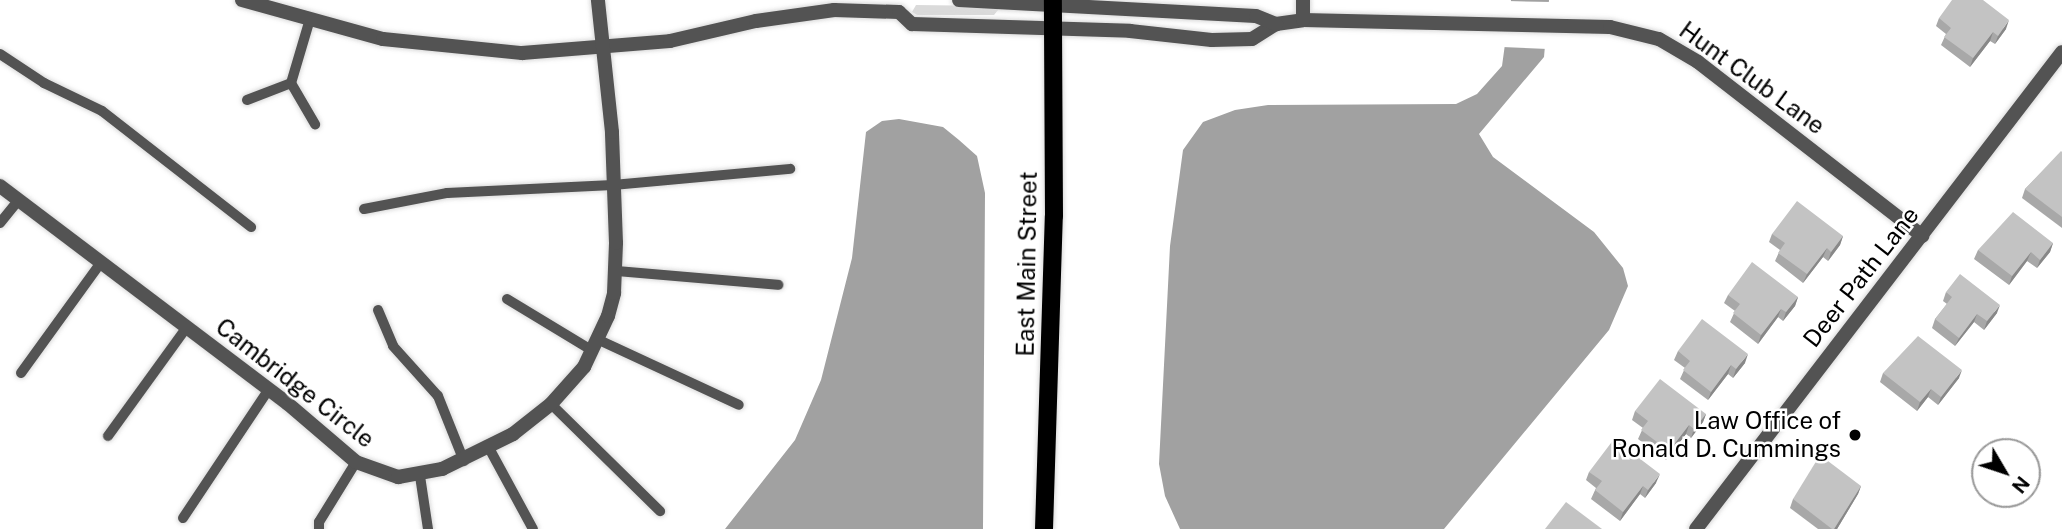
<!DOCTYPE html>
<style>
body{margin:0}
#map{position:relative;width:2062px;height:529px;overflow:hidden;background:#fff;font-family:"Public Sans",sans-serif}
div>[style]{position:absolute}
.green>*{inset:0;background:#dadada}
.water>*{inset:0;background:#a1a1a1}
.pier>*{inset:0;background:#fff}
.roads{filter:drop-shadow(0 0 2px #dbdbdb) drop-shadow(0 0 2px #dbdbdb)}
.lane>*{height:10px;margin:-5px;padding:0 5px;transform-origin:5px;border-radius:5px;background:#535353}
.street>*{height:14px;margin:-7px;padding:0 7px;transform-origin:7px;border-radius:7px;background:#535353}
.primary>*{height:18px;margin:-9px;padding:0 9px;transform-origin:9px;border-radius:9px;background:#000}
.wall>*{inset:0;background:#a8a8a8}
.shaded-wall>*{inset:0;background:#888}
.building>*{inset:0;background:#c3c3c3}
.dots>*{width:19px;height:19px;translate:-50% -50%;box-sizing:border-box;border:4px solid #fff;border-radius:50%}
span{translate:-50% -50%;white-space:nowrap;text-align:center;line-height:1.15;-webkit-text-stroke:5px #fff;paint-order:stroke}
.street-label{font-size:24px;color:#000}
.poi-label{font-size:24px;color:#000}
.right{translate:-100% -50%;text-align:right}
.north{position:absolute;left:1971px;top:438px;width:70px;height:70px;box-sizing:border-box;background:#fff;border:2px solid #999;border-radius:50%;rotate:129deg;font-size:19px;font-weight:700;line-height:28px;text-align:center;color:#000}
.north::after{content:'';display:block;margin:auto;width:24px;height:32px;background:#000;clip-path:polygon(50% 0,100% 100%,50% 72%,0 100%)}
</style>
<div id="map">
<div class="green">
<i style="clip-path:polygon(916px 5px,995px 6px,998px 10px,994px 15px,917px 15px,912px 12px)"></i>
</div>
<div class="water">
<i style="clip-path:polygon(1511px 0,1549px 0,1544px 57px,1479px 134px,1493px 157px,1594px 232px,1623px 268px,1628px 286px,1609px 330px,1444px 529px,1180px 529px,1165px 496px,1159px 464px,1170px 246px,1183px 150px,1203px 122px,1235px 110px,1268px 105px,1456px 104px,1477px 94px,1502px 66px)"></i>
<i style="clip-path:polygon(899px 119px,943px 127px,959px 140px,977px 156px,985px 193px,983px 529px,725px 529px,795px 440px,821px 380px,852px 258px,866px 132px,882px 121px)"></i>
</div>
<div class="pier">
<i style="clip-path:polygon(1507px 1px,1552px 2px,1548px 49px,1502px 47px)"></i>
</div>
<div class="roads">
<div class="lane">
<i style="left:310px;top:19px;width:67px;rotate:106.5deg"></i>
<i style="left:291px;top:83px;width:48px;rotate:59.7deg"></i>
<i style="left:0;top:54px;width:53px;rotate:33.4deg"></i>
<i style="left:44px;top:83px;width:64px;rotate:25.8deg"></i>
<i style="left:102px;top:111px;width:189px;rotate:37.9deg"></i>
<i style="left:247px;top:100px;width:47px;rotate:-21.1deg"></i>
<i style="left:364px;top:209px;width:85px;rotate:-10.9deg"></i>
<i style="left:447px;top:193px;width:166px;rotate:-2.8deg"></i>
<i style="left:613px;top:185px;width:178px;rotate:-5.2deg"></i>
<i style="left:0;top:223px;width:28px;rotate:-51deg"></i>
<i style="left:616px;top:271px;width:163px;rotate:4.9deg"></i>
<i style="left:507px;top:299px;width:100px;rotate:31.2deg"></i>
<i style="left:378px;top:310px;width:39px;rotate:67deg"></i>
<i style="left:393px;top:346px;width:67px;rotate:48deg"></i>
<i style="left:438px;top:396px;width:70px;rotate:68.2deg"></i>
<i style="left:599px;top:340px;width:154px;rotate:24.9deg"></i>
<i style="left:21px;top:373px;width:135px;rotate:-54.1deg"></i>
<i style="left:551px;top:404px;width:153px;rotate:44.5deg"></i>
<i style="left:108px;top:436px;width:135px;rotate:-54.1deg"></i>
<i style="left:489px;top:448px;width:92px;rotate:61.5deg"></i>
<i style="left:420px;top:476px;width:54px;rotate:81.4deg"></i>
<i style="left:183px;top:518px;width:155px;rotate:-56.3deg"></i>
<i style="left:319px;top:529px;width:7px;rotate:-90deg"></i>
<i style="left:319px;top:522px;width:70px;rotate:-58.3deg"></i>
</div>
<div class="street">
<i style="left:242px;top:0;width:146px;rotate:15.5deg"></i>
<i style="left:383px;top:39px;width:140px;rotate:5.8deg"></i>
<i style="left:522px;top:53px;width:148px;rotate:-4.6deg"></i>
<i style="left:670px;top:41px;width:88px;rotate:-13.1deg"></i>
<i style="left:756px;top:21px;width:79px;rotate:-8deg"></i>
<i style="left:834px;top:10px;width:65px;rotate:1.8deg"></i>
<i style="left:899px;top:12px;width:18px;rotate:43deg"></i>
<i style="left:912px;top:24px;width:218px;rotate:1.8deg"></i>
<i style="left:1130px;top:31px;width:82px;rotate:6.3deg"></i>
<i style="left:1212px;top:40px;width:40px;rotate:-1.4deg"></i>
<i style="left:1252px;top:39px;width:28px;rotate:-32deg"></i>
<i style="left:1276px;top:24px;width:27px;rotate:-8deg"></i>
<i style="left:1303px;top:20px;width:307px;rotate:1.3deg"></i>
<i style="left:1610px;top:27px;width:50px;rotate:13.8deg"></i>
<i style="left:1659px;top:39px;width:45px;rotate:30.5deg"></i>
<i style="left:1698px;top:62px;width:284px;rotate:37.8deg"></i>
<i style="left:959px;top:0;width:297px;rotate:3.1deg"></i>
<i style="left:1256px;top:16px;width:22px;rotate:22deg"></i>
<i style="left:1303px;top:20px;width:20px;rotate:-90deg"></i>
<i style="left:0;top:186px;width:360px;rotate:37.1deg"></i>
<i style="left:287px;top:403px;width:91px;rotate:40.5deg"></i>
<i style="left:356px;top:462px;width:45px;rotate:19.7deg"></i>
<i style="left:398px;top:477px;width:45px;rotate:-10.3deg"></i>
<i style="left:442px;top:469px;width:79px;rotate:-26.2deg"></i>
<i style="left:513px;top:434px;width:48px;rotate:-38.3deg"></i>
<i style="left:551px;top:404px;width:50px;rotate:-48.3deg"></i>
<i style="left:584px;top:367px;width:56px;rotate:-64.8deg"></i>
<i style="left:608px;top:316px;width:24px;rotate:-75deg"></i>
<i style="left:614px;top:293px;width:50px;rotate:-87.7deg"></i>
<i style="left:616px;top:243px;width:111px;rotate:-92.1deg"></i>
<i style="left:612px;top:132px;width:133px;rotate:-96.1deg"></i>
<i style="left:1696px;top:529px;width:601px;rotate:-52.5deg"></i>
</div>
<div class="primary">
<i style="left:1044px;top:529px;width:313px;rotate:-88.2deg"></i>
<i style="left:1054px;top:216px;width:216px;rotate:-90.3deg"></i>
</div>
</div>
<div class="wall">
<i style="clip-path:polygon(1939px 18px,2006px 29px,1995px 44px,1990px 41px,1970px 67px,1941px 45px,1946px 34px,1936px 26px)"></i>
<i style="clip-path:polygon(2062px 152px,2062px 228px,2022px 198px,2025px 189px)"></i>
<i style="clip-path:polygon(1772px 234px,1843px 236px,1840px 245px,1828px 261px,1823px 257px,1803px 283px,1775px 261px,1780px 250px,1769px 242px)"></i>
<i style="clip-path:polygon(2053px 243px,2050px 252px,2037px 268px,2027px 261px,2009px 285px,1974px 259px,1978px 250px)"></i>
<i style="clip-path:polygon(1946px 292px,1997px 313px,1984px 330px,1974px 322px,1955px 346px,1932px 328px,1935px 319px,1947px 304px,1943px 301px)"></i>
<i style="clip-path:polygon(1728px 295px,1798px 297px,1795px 306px,1783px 321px,1778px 317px,1758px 344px,1730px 322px,1735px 311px,1724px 303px)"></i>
<i style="clip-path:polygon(1678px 351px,1745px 363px,1733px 378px,1728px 374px,1708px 400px,1680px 379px,1685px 368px,1674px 360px)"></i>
<i style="clip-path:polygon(1883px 373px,1959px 378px,1938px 405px,1928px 397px,1917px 411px,1880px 382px)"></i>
<i style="clip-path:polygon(1635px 411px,1706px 414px,1703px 422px,1691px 438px,1686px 434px,1666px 460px,1638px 439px,1643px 428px,1632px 420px)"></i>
<i style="clip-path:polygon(1589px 472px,1656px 483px,1645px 498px,1640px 494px,1620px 521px,1591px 499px,1596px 488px,1586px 480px)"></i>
<i style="clip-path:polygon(1861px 486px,1858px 494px,1837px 529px,1818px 529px,1790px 508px,1793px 499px)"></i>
</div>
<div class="shaded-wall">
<i style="clip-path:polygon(2009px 20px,2006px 29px,1995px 44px,1998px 36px)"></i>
<i style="clip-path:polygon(1993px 32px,1990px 41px,1970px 67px,1973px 58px)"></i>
<i style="clip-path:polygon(1843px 236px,1840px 245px,1828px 261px,1831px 252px)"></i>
<i style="clip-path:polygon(2053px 243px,2050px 252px,2037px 268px,2040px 260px)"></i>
<i style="clip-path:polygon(1827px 248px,1823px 257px,1803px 283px,1807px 274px)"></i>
<i style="clip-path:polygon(2031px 252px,2027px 261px,2009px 285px,2012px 276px)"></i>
<i style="clip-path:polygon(1798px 297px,1795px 306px,1783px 321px,1786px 312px)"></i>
<i style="clip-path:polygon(2000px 305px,1997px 313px,1984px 330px,1987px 321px)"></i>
<i style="clip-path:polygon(1781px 309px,1778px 317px,1758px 344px,1761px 335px)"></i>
<i style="clip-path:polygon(1977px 314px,1974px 322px,1955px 346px,1959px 338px)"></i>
<i style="clip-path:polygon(1748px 354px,1745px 363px,1733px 378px,1736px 369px)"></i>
<i style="clip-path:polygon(1731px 365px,1728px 374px,1708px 400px,1711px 392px)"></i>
<i style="clip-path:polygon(1962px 370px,1959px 378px,1938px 405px,1941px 397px)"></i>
<i style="clip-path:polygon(1931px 389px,1928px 397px,1917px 411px,1920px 402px)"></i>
<i style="clip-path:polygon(1706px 414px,1703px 422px,1691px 438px,1694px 429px)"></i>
<i style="clip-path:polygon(1689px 425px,1686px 434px,1666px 460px,1669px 451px)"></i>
<i style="clip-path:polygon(1660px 474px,1656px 483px,1645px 498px,1648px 490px)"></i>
<i style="clip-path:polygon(1643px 486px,1640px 494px,1620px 521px,1623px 512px)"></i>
<i style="clip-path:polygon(1861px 486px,1858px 494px,1837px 529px,1834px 529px)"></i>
</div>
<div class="building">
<i style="clip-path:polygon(1952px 0,1983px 0,2009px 20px,1998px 36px,1993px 32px,1973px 58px,1944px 37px,1951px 28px,1939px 18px)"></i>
<i style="clip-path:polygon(2061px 151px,2062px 152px,2062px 217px,2025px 189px)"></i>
<i style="clip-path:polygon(1797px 201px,1843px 236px,1831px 252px,1827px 248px,1807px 274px,1778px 253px,1785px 243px,1772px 234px)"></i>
<i style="clip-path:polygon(2013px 212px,2053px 243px,2040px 260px,2031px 252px,2012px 276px,1978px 250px)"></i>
<i style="clip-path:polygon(1752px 262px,1798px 297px,1786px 312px,1781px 309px,1761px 335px,1733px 313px,1740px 304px,1728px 295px)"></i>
<i style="clip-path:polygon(1960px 274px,2000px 305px,1987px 321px,1977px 314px,1959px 338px,1935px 319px,1952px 297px,1946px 292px)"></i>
<i style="clip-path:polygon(1702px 319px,1748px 354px,1736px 369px,1731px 365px,1711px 392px,1683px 370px,1690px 361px,1678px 351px)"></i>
<i style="clip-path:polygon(1918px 336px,1962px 370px,1941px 397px,1931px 389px,1920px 402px,1883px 373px)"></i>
<i style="clip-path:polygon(1660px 379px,1706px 414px,1694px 429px,1689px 425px,1669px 451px,1641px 430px,1648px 421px,1635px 411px)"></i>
<i style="clip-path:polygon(1614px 439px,1660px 474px,1648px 490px,1643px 486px,1623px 512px,1595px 490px,1602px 481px,1589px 472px)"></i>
<i style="clip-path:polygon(1820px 455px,1861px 486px,1834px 529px,1832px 529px,1793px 499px)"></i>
<i style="clip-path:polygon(1566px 502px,1602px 529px,1545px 529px)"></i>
</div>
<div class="dots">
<i style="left:1855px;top:435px;background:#000"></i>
</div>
<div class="street-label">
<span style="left:1752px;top:78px;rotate:36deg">Hunt Club Lane</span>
<span style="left:1027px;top:264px;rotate:-89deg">East Main Street</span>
<span style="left:1861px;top:277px;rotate:-52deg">Deer Path Lane</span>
<span style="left:295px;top:383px;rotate:38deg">Cambridge Circle</span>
</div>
<div class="poi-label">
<span class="right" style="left:1841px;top:435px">Law Office of<br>Ronald D. Cummings</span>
</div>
<div class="north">N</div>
</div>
